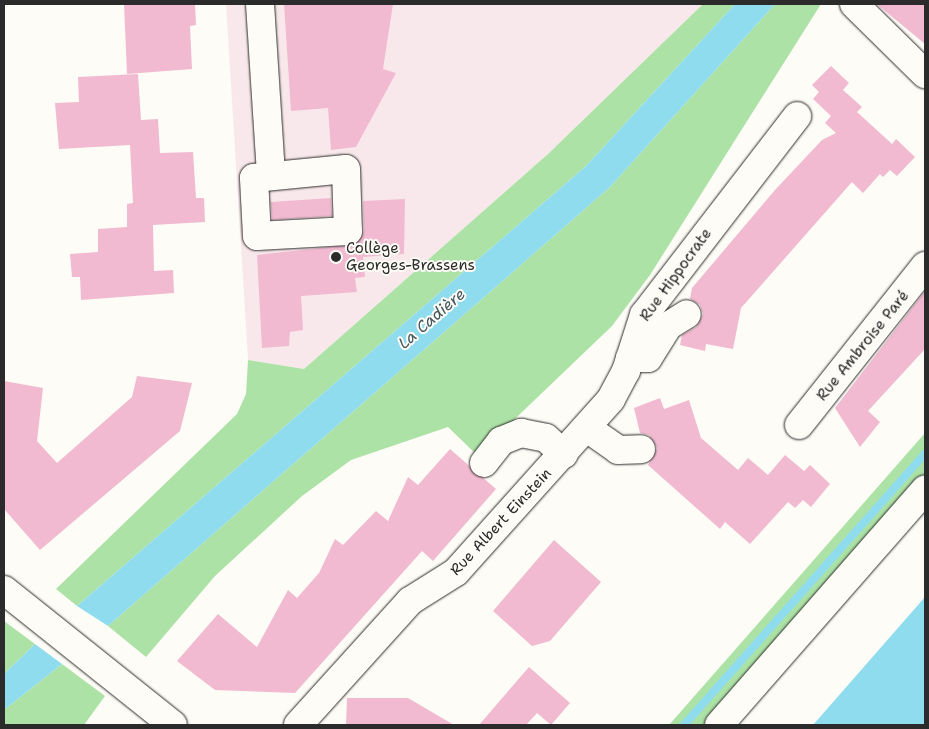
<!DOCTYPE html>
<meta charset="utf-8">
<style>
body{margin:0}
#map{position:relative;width:929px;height:729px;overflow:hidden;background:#fdfcf7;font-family:"Shantell Sans",sans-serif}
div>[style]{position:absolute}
.built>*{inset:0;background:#f9e8eb}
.green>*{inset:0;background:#ace2a5}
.water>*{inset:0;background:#90dcef}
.stream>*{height:8px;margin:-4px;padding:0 4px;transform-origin:4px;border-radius:4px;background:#90dcef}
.building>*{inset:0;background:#f1bad0}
.roads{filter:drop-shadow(0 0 1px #2b2b2b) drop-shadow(0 0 1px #2b2b2b)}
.minor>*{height:28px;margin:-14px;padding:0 14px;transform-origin:14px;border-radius:14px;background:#fdfcf7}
.dots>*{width:14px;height:14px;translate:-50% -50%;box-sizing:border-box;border:2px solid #fdfcf7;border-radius:50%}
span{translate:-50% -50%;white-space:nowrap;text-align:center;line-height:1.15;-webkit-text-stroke:4px #fdfcf7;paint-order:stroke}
.poi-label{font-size:15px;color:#2b2b2b}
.left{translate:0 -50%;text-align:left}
.street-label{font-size:15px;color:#2b2b2b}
.water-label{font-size:16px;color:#44575c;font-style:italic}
.frame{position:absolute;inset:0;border:5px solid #2b2b2b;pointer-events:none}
</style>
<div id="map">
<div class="built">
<i style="clip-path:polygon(226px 4px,703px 4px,548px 154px,304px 369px,248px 360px)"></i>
</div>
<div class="green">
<i style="clip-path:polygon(703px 4px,735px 4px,586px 166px,77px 606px,56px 589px,237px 414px,246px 394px,248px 360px,304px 369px,548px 154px)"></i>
<i style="clip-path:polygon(775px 4px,821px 4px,650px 275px,612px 326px,477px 455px,448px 427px,351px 460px,302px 496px,215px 576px,146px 657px,108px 626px,610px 187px)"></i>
<i style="clip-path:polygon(925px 433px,925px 476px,706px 725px,669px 725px)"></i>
<i style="clip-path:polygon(4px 621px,35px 644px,4px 674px)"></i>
<i style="clip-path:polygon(62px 664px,105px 696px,84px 725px,4px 725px,4px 710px)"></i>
</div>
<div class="water">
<i style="clip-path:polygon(735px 4px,775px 4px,610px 187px,108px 626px,77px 606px,586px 166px)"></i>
<i style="clip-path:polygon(925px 597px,925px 725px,813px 725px)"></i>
<i style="clip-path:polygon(35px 644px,62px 664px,4px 710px,4px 674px)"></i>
</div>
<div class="stream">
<i style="left:684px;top:725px;width:363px;rotate:-48.4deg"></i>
</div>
<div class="building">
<i style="clip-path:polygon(124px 4px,195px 4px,196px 25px,190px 26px,192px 69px,127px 74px)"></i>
<i style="clip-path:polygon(284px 4px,393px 4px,383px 69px,396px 73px,356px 147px,331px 150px,328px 108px,291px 111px)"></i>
<i style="clip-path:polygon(876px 4px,925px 4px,925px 44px,879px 6px)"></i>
<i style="clip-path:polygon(831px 66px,849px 83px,843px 90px,862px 107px,857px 112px,892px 144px,896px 139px,915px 157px,897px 176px,890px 170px,883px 177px,880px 174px,863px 193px,852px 182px,741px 308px,733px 349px,706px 344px,705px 351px,680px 345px,682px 335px,696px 327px,703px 314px,700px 305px,690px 299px,692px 288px,775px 190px,822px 140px,836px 133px,825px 123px,831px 116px,813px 99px,819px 92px,812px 85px)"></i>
<i style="clip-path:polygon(138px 74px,141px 120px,158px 119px,160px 153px,193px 152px,196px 198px,204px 198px,205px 222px,153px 225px,154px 271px,173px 270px,174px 293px,81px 300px,80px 277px,72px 277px,70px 254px,98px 252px,98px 229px,127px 227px,127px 204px,133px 203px,130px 145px,59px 149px,55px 103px,79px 102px,78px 77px)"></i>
<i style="clip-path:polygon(331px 198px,332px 216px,272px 220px,271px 202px)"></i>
<i style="clip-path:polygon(405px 199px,404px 254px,363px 257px,365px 277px,355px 278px,357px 292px,301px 296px,303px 330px,290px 332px,289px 346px,262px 348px,257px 255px,356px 244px,364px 231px,363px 201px)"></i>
<i style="clip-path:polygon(925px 291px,925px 349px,868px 411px,880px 422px,860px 447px,835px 408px)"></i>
<i style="clip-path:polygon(137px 376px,192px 383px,180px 431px,40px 550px,4px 509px,4px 381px,43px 388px,37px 441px,57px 463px,132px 397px)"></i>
<i style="clip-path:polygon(660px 398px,664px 409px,689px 400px,701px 438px,738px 470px,748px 458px,768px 475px,785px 455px,804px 471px,810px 465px,830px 484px,811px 507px,803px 500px,795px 508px,788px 502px,750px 544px,725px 522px,720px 529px,648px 465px,657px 448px,649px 435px,640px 433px,634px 408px)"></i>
<i style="clip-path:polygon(450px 449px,496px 489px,433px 561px,422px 551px,295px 693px,215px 690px,177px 661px,218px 614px,257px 647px,288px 590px,297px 598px,319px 573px,335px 539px,343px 545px,376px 511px,388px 521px,408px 477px,418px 485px)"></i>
<i style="clip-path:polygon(554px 540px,601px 582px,550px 641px,532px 646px,493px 611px)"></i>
<i style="clip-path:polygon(529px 667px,570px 703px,551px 725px,537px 713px,526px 725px,479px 725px)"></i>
<i style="clip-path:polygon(347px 698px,408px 698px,454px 725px,346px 725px)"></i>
</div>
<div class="roads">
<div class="minor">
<i style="left:260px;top:4px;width:170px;rotate:86.3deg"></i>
<i style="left:854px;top:4px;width:100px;rotate:44.6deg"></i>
<i style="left:346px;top:169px;width:62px;rotate:88.2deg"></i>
<i style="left:348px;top:231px;width:91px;rotate:176.9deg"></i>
<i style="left:257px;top:236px;width:58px;rotate:-93deg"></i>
<i style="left:254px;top:178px;width:92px;rotate:-5.6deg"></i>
<i style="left:630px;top:358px;width:18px"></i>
<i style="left:648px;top:358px;width:38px;rotate:-58deg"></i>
<i style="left:668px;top:326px;width:22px;rotate:-32deg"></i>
<i style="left:799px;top:425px;width:203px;rotate:-51.6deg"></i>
<i style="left:587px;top:428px;width:38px;rotate:35deg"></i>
<i style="left:618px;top:450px;width:23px;rotate:-2deg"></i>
<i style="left:484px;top:463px;width:28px;rotate:-52deg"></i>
<i style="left:501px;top:441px;width:22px;rotate:-22deg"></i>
<i style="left:521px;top:433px;width:25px;rotate:11deg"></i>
<i style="left:546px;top:438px;width:24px;rotate:42deg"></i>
<i style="left:4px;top:590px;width:216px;rotate:38.6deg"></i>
<i style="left:298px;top:725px;width:167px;rotate:-47.9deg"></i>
<i style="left:410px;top:601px;width:54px;rotate:-32.2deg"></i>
<i style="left:456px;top:572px;width:232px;rotate:-48.1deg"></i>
<i style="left:611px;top:399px;width:32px;rotate:-62deg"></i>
<i style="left:626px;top:371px;width:59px;rotate:-72.2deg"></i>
<i style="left:644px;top:315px;width:251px;rotate:-52.4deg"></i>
<i style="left:719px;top:725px;width:313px;rotate:-48.8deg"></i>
</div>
</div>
<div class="dots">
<i style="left:336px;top:257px;background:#2b2b2b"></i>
</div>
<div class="poi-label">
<span class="left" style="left:346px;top:257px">Collège<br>Georges-Brassens</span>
</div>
<div class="street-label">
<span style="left:676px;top:275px;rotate:-54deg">Rue Hippocrate</span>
<span style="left:863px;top:346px;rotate:-51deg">Rue Ambroise Paré</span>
<span style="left:501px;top:522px;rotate:-47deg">Rue Albert Einstein</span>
</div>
<div class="water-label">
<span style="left:432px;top:319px;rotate:-41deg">La Cadière</span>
</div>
<div class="frame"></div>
</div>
